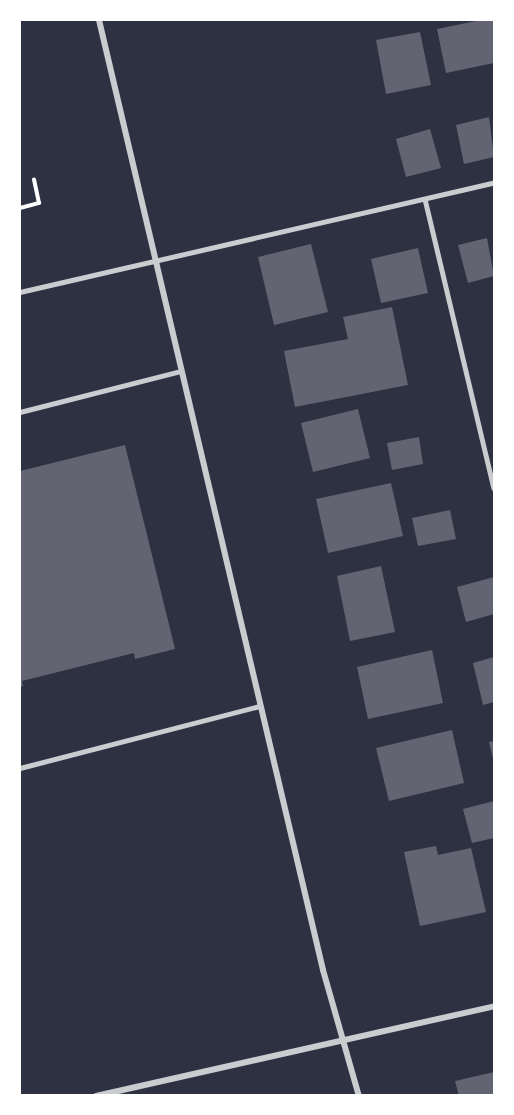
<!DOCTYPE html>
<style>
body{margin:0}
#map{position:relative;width:514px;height:1115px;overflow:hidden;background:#2d3142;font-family:"Fira Sans",sans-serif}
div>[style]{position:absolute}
.building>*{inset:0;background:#626471}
.path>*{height:4px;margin:-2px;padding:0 2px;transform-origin:2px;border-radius:2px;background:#fff}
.service>*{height:4.5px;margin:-2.25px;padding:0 2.25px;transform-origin:2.25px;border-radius:2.25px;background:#caccd0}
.minor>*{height:6px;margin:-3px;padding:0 3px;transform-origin:3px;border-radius:3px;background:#caccd0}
span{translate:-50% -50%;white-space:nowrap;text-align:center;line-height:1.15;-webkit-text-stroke:4.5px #fff;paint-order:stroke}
.frame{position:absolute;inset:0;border:21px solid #fff;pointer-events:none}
</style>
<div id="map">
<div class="building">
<i style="clip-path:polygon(481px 20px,494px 20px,494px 63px,446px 73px,437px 29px)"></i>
<i style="clip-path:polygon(420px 32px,431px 85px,386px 94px,376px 40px)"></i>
<i style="clip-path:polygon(489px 117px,494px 157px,464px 164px,456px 125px)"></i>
<i style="clip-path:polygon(430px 129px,441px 168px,406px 177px,396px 139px)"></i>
<i style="clip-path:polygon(487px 238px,494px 276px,468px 283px,458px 245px)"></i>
<i style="clip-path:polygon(311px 244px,328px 312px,274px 325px,258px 257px)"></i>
<i style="clip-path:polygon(418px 248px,428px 293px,381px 303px,371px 259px)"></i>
<i style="clip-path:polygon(392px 307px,408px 385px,295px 407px,284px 351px,348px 339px,343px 317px)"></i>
<i style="clip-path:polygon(358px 409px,370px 458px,313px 472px,301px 423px)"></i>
<i style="clip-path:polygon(419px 437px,423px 464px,392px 470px,387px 443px)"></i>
<i style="clip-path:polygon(125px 445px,175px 649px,135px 659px,134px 653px,22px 681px,23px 686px,20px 687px,20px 471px)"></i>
<i style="clip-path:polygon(391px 483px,403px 536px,328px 553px,316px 499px)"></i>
<i style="clip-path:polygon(450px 510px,456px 539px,418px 546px,412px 518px)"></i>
<i style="clip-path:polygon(381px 566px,395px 632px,350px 641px,337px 576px)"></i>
<i style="clip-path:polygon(494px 577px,494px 614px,466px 622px,457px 587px)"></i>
<i style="clip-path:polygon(432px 650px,443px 703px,368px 719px,357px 667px)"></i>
<i style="clip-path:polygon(494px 657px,494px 702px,483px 705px,473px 663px)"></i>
<i style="clip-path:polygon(452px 730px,464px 783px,389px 801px,376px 748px)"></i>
<i style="clip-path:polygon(494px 741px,494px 763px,489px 742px)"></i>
<i style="clip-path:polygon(494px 801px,494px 838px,472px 843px,463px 809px)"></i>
<i style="clip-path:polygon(436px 846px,438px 855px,471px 848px,486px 912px,420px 926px,404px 852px)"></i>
<i style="clip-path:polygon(494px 1072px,494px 1096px,459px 1096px,455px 1081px)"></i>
</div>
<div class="path">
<i style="left:20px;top:208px;width:20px;rotate:-15deg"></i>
<i style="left:39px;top:203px;width:24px;rotate:-102deg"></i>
</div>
<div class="service">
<i style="left:425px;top:199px;width:297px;rotate:76.6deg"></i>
<i style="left:20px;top:292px;width:486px;rotate:-13deg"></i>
<i style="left:20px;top:412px;width:166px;rotate:-14.3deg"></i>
<i style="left:20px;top:768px;width:248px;rotate:-14.5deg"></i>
</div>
<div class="minor">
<i style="left:99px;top:20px;width:976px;rotate:76.73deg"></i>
<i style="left:323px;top:970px;width:131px;rotate:74.1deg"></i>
<i style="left:96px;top:1096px;width:408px;rotate:-12.7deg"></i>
</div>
<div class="frame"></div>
</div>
